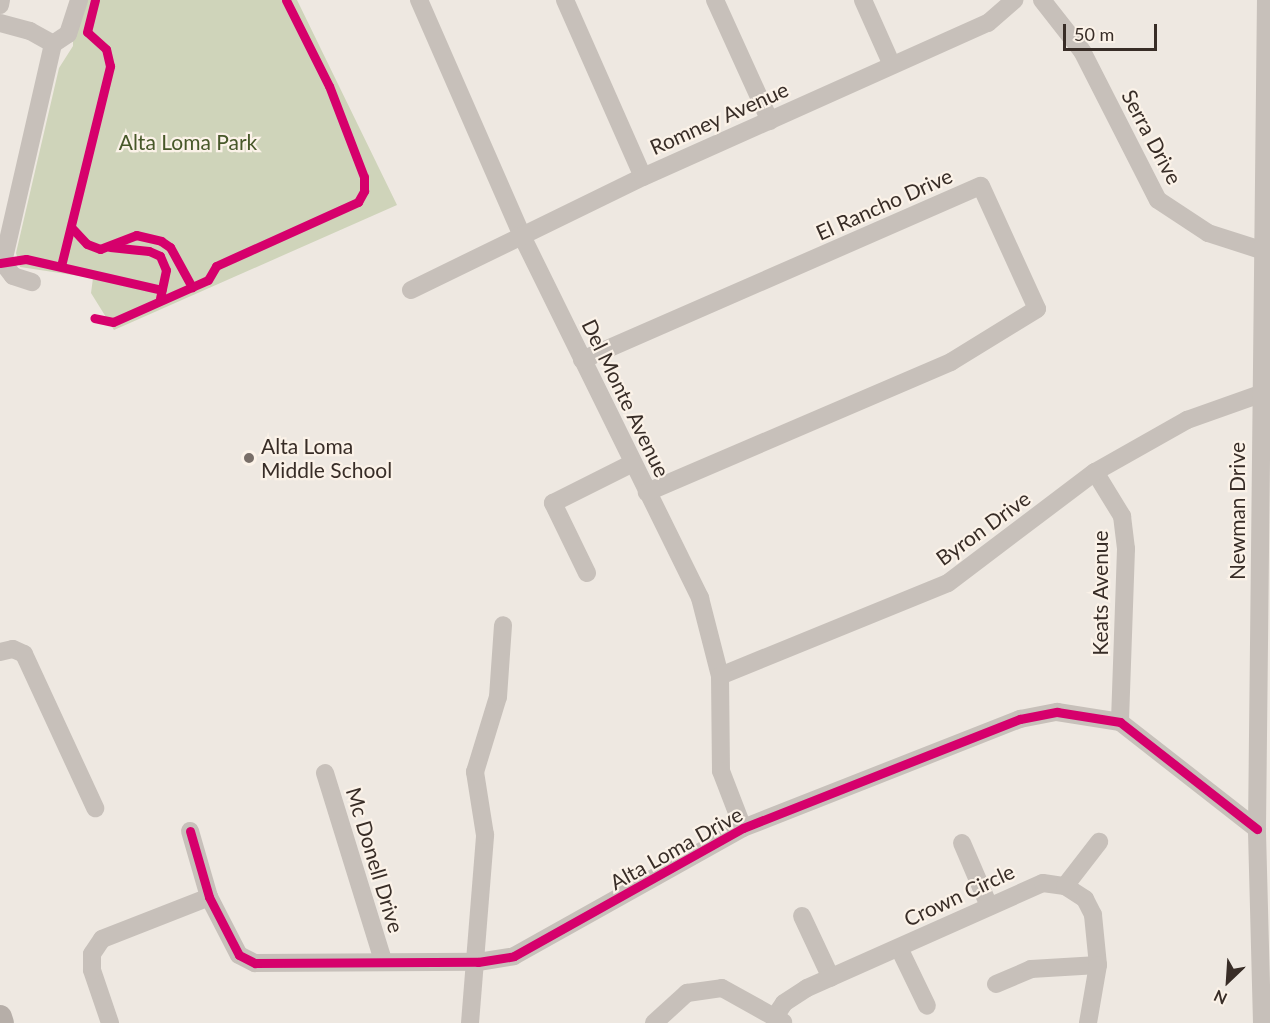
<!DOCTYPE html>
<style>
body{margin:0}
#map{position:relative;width:1270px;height:1023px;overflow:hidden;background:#eee8e1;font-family:Lato,sans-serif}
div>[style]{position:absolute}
.green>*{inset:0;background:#cfd4ba}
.minor>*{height:18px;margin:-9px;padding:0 9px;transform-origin:9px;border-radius:9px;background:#c7c0ba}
.major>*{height:24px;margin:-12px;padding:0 12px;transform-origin:12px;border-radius:12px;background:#b6aea8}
.cycleway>*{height:9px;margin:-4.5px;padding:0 4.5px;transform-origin:4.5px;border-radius:4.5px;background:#d6006c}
.dots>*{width:16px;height:16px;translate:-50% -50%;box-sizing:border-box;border:3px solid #fbf2e8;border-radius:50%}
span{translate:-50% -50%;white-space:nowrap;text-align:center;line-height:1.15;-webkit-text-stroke:4.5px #fbf2e8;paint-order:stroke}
.street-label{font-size:21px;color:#382d27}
.park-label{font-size:21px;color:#475829}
.poi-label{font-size:21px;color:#382d27}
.left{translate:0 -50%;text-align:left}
.north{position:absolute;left:1198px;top:951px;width:60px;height:60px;-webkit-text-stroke:4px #fbf2e8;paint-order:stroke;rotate:205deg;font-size:16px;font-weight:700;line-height:24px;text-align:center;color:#382d27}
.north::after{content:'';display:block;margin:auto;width:21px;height:27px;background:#382d27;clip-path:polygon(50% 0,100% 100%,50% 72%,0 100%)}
.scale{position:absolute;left:1063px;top:24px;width:94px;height:27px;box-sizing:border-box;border:3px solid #382d27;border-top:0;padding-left:8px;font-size:18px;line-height:21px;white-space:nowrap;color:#382d27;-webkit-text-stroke:4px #fbf2e8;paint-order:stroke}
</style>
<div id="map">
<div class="green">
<i style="clip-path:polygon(73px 0,297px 0,397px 205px,114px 330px,91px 293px,93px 278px,20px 267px,16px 253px,59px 68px,73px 46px)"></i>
</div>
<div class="minor">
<i style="left:419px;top:0;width:255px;rotate:66.4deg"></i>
<i style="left:521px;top:234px;width:406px;rotate:63.8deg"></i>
<i style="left:700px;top:598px;width:81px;rotate:75.6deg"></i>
<i style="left:720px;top:676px;width:95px;rotate:89.4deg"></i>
<i style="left:721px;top:771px;width:61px;rotate:68.9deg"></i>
<i style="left:565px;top:0;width:193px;rotate:66.2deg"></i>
<i style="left:715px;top:0;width:133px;rotate:65.6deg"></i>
<i style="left:863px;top:0;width:71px;rotate:66deg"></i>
<i style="left:1042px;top:0;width:65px;rotate:51.9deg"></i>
<i style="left:1082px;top:51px;width:167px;rotate:63deg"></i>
<i style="left:1158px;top:200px;width:60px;rotate:33.4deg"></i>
<i style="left:1208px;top:233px;width:56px;rotate:17.8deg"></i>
<i style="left:0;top:5px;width:5px;rotate:-79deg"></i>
<i style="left:0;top:23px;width:31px;rotate:15deg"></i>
<i style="left:30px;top:31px;width:26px;rotate:29deg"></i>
<i style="left:53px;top:44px;width:225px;rotate:102.9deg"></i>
<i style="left:3px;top:263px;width:16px;rotate:52deg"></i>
<i style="left:13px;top:276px;width:20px;rotate:18deg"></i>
<i style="left:53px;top:44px;width:18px;rotate:-34deg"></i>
<i style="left:68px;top:34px;width:36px;rotate:-72deg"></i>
<i style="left:411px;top:290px;width:258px;rotate:-26deg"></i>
<i style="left:643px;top:177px;width:378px;rotate:-24.1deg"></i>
<i style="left:988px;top:23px;width:35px;rotate:-41deg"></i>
<i style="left:582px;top:360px;width:435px;rotate:-23.6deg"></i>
<i style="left:981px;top:186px;width:135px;rotate:65.5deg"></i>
<i style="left:1037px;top:309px;width:101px;rotate:148.4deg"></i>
<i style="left:951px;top:362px;width:331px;rotate:156.8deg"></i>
<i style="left:1095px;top:472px;width:52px;rotate:58.5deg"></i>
<i style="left:1122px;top:516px;width:33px;rotate:83deg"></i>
<i style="left:1126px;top:549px;width:173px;rotate:92deg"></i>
<i style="left:587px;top:573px;width:78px;rotate:-115.9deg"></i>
<i style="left:553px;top:503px;width:89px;rotate:-26.6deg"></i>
<i style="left:0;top:652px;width:13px;rotate:-13deg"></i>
<i style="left:13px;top:649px;width:12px;rotate:24deg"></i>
<i style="left:24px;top:654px;width:170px;rotate:65.2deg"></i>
<i style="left:720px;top:676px;width:246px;rotate:-22.2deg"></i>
<i style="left:948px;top:583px;width:184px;rotate:-37.1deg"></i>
<i style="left:1095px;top:472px;width:106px;rotate:-29.5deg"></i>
<i style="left:1187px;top:420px;width:77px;rotate:-19.6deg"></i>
<i style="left:325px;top:773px;width:196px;rotate:72.8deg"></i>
<i style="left:190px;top:831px;width:69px;rotate:73.9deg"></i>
<i style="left:209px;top:897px;width:65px;rotate:62.7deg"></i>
<i style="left:239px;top:955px;width:18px;rotate:27deg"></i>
<i style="left:255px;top:963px;width:223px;rotate:-0.3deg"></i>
<i style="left:478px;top:962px;width:36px;rotate:-9deg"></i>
<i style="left:514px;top:956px;width:262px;rotate:-29.2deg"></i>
<i style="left:743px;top:828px;width:298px;rotate:-21.5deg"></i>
<i style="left:1020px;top:719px;width:38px;rotate:-11deg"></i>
<i style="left:1057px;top:712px;width:64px;rotate:9deg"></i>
<i style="left:1120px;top:722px;width:174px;rotate:38deg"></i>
<i style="left:962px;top:843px;width:69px;rotate:66.8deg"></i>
<i style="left:1065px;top:886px;width:56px;rotate:-52.3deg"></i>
<i style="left:802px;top:916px;width:68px;rotate:64.9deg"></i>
<i style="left:899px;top:948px;width:64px;rotate:64.2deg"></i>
<i style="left:996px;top:984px;width:38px;rotate:-23deg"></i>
<i style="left:1031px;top:969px;width:67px;rotate:-3.4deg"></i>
<i style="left:776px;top:1015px;width:14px;rotate:-56deg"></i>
<i style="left:784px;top:1003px;width:27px;rotate:-33deg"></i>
<i style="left:807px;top:988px;width:258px;rotate:-24deg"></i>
<i style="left:1043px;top:883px;width:22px;rotate:8deg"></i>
<i style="left:1065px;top:886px;width:24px;rotate:33deg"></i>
<i style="left:1085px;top:899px;width:18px;rotate:63deg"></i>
<i style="left:1093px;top:915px;width:50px;rotate:84.3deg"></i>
<i style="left:1098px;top:965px;width:59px;rotate:99.8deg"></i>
<i style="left:110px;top:1023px;width:56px;rotate:-108.8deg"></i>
<i style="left:92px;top:970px;width:16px;rotate:-90deg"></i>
<i style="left:92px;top:954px;width:18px;rotate:-56deg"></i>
<i style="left:102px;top:939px;width:115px;rotate:-21.4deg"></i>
<i style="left:470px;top:1023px;width:189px;rotate:-85.4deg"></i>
<i style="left:485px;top:835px;width:64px;rotate:-99deg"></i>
<i style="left:475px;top:772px;width:78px;rotate:-73deg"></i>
<i style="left:498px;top:697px;width:72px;rotate:-86deg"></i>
<i style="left:654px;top:1023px;width:45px;rotate:-42.3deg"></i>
<i style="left:687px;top:993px;width:35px;rotate:-8deg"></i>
<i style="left:722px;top:988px;width:70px;rotate:29.1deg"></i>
<i style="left:1262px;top:1023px;width:194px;rotate:-91.5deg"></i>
<i style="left:1257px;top:829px;width:829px;rotate:-89.38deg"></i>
</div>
<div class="major">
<i style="left:0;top:1017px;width:6px;rotate:72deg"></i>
</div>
<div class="cycleway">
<i style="left:71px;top:227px;width:23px;rotate:47deg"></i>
<i style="left:87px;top:244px;width:14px;rotate:21deg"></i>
<i style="left:100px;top:249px;width:39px;rotate:-21deg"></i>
<i style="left:136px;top:235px;width:26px;rotate:13deg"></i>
<i style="left:161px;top:241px;width:11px;rotate:34deg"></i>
<i style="left:170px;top:247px;width:46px;rotate:61.2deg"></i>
<i style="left:192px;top:287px;width:86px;rotate:156.1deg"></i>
<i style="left:113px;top:322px;width:19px;rotate:-168deg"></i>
<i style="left:110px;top:247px;width:39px;rotate:6deg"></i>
<i style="left:149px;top:251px;width:12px;rotate:24deg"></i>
<i style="left:160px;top:256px;width:15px;rotate:67deg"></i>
<i style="left:166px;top:270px;width:29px;rotate:102deg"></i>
<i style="left:0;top:263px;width:26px;rotate:-9deg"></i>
<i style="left:26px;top:259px;width:139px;rotate:12.8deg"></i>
<i style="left:61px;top:266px;width:206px;rotate:-76.2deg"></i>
<i style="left:110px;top:66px;width:17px;rotate:-103deg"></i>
<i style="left:106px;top:49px;width:25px;rotate:-138deg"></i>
<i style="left:87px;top:32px;width:33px;rotate:-76deg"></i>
<i style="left:192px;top:287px;width:17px;rotate:-24deg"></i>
<i style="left:208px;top:280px;width:16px;rotate:-60deg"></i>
<i style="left:216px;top:266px;width:156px;rotate:-24.3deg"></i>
<i style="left:358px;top:202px;width:13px;rotate:-61deg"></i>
<i style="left:364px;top:191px;width:14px;rotate:-90deg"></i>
<i style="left:364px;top:177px;width:97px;rotate:-111deg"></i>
<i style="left:329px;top:86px;width:96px;rotate:-116.6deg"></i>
<i style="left:190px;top:831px;width:69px;rotate:73.9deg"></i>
<i style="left:209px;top:897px;width:65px;rotate:62.7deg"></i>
<i style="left:239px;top:955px;width:18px;rotate:27deg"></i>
<i style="left:255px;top:963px;width:223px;rotate:-0.3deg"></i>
<i style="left:478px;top:962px;width:36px;rotate:-9deg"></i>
<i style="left:514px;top:956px;width:262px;rotate:-29.2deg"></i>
<i style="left:743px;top:828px;width:298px;rotate:-21.5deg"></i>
<i style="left:1020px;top:719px;width:38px;rotate:-11deg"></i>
<i style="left:1057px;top:712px;width:64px;rotate:9deg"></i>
<i style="left:1120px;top:722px;width:174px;rotate:38deg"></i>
</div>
<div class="dots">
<i style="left:249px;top:458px;background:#786e68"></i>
</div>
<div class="street-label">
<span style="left:719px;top:118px;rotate:-24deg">Romney Avenue</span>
<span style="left:1152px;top:137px;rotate:62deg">Serra Drive</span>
<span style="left:884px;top:204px;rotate:-24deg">El Rancho Drive</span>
<span style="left:626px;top:398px;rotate:64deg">Del Monte Avenue</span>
<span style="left:1237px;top:511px;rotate:-90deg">Newman Drive</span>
<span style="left:983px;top:528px;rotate:-36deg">Byron Drive</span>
<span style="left:1100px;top:593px;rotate:-90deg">Keats Avenue</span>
<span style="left:676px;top:848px;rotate:-29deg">Alta Loma Drive</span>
<span style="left:375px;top:860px;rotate:73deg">Mc Donell Drive</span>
<span style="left:959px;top:895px;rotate:-25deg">Crown Circle</span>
</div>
<div class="park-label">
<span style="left:188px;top:142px">Alta Loma Park</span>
</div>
<div class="poi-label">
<span class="left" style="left:261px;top:458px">Alta Loma<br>Middle School</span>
</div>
<div class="north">N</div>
<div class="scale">50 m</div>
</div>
